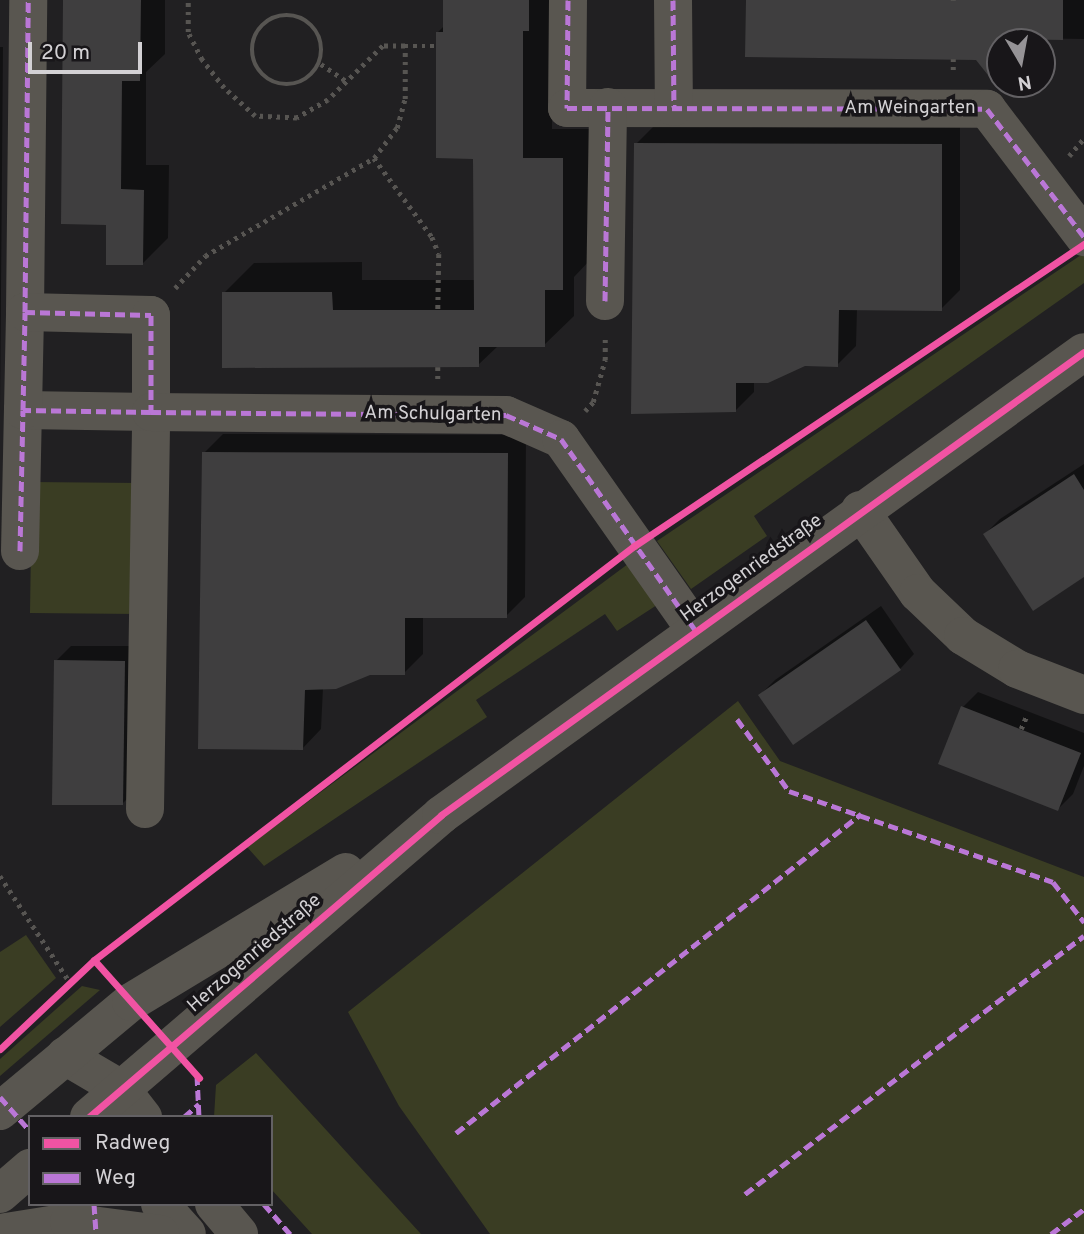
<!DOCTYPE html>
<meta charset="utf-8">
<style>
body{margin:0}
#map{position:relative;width:1084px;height:1234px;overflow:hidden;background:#212022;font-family:Overpass,sans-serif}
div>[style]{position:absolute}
.green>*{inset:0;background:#3a3d23}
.shadow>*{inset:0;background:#0007}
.building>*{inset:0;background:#3f3e3f}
.path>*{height:4.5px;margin-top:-2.25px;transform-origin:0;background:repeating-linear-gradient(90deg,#575552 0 3.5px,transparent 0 8.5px)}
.path>.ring{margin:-2.25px;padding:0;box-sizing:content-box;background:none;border:4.5px solid #575552;border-radius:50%}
.minor>*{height:38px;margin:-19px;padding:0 19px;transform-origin:19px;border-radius:19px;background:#595650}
.quiet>*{height:5px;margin-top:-2.5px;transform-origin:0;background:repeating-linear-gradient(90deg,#ba77d6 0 10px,transparent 0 15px)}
.cycleway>*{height:7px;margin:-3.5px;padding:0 3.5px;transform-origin:3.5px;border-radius:3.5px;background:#f153a3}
span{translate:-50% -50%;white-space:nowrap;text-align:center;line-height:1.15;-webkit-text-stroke:7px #181619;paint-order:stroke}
.street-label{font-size:19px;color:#d3d1d4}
.legend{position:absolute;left:28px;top:1115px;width:245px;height:91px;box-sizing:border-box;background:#181619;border:2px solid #636164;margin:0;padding:9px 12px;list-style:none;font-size:21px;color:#d3d1d4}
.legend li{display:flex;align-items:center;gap:14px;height:35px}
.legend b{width:35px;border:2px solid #636164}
.north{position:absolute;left:986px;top:28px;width:70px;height:70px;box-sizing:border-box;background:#181619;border:2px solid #636164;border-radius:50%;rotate:170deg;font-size:19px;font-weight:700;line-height:28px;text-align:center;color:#d3d1d4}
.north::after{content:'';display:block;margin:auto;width:24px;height:32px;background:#959396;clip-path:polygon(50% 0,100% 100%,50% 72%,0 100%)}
.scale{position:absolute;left:28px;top:42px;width:114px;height:32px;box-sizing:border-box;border:4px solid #d3d1d4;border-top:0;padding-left:9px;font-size:21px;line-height:24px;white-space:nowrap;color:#d3d1d4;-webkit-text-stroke:5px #181619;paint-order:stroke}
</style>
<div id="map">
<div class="green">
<i style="clip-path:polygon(1084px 253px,1084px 283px,754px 516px,767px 536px,691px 589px,657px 541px)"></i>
<i style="clip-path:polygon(32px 482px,139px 483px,138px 614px,30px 613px)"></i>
<i style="clip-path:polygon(632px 561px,660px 603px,617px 631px,605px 614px,476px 700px,487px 717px,264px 866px,247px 847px)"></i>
<i style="clip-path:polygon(738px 701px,780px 761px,1084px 877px,1084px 1234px,490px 1234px,399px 1106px,348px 1012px)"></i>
<i style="clip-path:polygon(26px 935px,56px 978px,0 1027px,0 952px)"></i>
<i style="clip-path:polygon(82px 986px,100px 990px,0 1076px,0 1059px)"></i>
<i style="clip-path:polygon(256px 1053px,421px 1234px,312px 1234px,271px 1189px,271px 1117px,214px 1117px,216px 1085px)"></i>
</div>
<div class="shadow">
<i style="clip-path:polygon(65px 0,165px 0,165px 54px,146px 72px,146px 165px,169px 165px,168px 238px,143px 263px,108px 223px)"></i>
<i style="clip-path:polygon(444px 0,558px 0,552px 6px,552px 129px,592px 129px,592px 258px,574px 277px,574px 316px,544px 345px,498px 346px,478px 365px,224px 293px,254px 263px,362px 262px,362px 280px,475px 280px,475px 157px,438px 32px,444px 26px)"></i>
<i style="clip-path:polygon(748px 0,1084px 0,1084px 39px,1018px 38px,1018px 42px,1000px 42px,1002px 84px,999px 87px,977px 58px)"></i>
<i style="clip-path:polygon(0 47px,3px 47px,0 414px)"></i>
<i style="clip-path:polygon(655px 125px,960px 126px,960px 290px,941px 309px,857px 309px,856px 346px,837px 365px,804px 365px,754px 381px,754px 392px,735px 411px,636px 144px)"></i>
<i style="clip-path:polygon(223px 434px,526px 435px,525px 597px,506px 616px,423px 616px,423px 654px,404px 673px,369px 673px,323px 688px,321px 729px,302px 749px,204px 453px)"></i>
<i style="clip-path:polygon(1084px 464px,1084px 575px,985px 534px,1000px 519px)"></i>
<i style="clip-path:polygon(881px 606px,914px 654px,900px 669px,760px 695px,775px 680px)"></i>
<i style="clip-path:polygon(71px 646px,140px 646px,137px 789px,122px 804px,56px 661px)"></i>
<i style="clip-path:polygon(978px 692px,1084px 733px,1084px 766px,1073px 794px,1058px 809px,940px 763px,963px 707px)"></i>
</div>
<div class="building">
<i style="clip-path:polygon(63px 0,141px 0,140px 81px,122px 81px,121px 189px,144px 190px,143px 265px,106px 265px,106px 225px,61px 224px)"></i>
<i style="clip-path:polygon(443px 0,529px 0,529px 31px,523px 31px,523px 158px,563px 158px,563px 290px,545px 290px,545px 347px,479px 347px,479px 367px,222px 368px,222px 292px,332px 292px,333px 310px,474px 310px,473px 159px,436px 158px,436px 32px,443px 32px)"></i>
<i style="clip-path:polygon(746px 0,1063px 0,1063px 40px,999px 39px,999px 89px,976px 60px,745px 57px)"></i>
<i style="clip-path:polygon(634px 143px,942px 144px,942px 311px,839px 310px,838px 367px,805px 366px,768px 383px,736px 383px,736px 412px,631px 414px)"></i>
<i style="clip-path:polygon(202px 452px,508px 453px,507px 618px,405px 618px,405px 675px,370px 675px,336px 689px,305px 690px,303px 750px,198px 749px)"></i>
<i style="clip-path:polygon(1074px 474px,1084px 490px,1084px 577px,1033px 611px,983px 534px)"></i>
<i style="clip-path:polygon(866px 620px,901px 670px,793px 745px,758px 695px)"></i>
<i style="clip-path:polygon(54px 660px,125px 661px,123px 805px,52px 805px)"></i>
<i style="clip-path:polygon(961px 706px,1081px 753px,1058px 811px,938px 764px)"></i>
</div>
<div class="path">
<i style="left:953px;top:1px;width:1px;rotate:-90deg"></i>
<i class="ring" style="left:252px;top:15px;width:65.5px;height:65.5px"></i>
<i style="left:405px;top:46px;width:31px"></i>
<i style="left:321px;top:64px;width:30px;rotate:34deg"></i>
<i style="left:953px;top:70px;width:11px;rotate:-90deg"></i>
<i style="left:1069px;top:156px;width:23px;rotate:-50deg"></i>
<i style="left:374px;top:158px;width:98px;rotate:53.7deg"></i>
<i style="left:432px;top:237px;width:18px;rotate:68deg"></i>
<i style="left:439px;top:254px;width:56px;rotate:91deg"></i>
<i style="left:175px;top:288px;width:44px;rotate:-46.8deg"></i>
<i style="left:205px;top:256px;width:195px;rotate:-30.1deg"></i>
<i style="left:374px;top:158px;width:38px;rotate:-53deg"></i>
<i style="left:397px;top:128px;width:30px;rotate:-75deg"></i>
<i style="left:405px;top:99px;width:53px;rotate:-90deg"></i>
<i style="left:405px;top:46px;width:22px;rotate:180deg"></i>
<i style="left:383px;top:46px;width:77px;rotate:135.5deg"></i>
<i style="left:328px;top:100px;width:36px;rotate:150deg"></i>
<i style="left:297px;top:118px;width:42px;rotate:-177.3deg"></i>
<i style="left:255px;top:116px;width:42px;rotate:-137.9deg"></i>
<i style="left:224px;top:88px;width:36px;rotate:-128deg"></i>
<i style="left:202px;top:60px;width:31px;rotate:-117deg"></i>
<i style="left:188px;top:32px;width:32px;rotate:-90deg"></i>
<i style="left:438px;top:367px;width:12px;rotate:90deg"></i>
<i style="left:585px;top:411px;width:12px;rotate:-48deg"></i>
<i style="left:593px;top:402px;width:44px;rotate:-74.1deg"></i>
<i style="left:605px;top:360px;width:23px;rotate:-90deg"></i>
<i style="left:1021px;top:729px;width:15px;rotate:-67deg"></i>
<i style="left:0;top:876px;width:126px;rotate:56.7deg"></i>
</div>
<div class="minor">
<i style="left:568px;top:0;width:108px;rotate:90.5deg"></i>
<i style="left:567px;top:108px;width:420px;rotate:0.1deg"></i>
<i style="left:987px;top:109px;width:161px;rotate:52.8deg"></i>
<i style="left:673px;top:0;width:107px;rotate:89.5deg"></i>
<i style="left:605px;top:301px;width:194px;rotate:-89.1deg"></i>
<i style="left:25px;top:312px;width:312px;rotate:-89.4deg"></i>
<i style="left:860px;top:510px;width:101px;rotate:55.1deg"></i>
<i style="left:918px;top:593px;width:62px;rotate:43.7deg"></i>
<i style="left:963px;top:636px;width:63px;rotate:31.4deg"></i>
<i style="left:1017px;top:669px;width:72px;rotate:21.2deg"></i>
<i style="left:20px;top:551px;width:141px;rotate:-88.8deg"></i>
<i style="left:145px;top:809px;width:397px;rotate:-89.1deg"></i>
<i style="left:151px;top:412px;width:128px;rotate:-179.1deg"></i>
<i style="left:23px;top:410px;width:98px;rotate:-88.8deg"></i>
<i style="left:25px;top:312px;width:126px;rotate:1.4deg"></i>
<i style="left:151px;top:315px;width:97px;rotate:90deg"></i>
<i style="left:151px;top:412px;width:355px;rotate:0.5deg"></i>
<i style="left:506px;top:415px;width:60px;rotate:23.6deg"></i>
<i style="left:561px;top:439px;width:233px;rotate:54.9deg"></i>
<i style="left:65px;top:1056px;width:65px;rotate:30.5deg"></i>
<i style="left:121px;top:1089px;width:36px;rotate:52deg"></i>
<i style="left:0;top:1111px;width:170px;rotate:-39.8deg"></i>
<i style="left:131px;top:1002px;width:251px;rotate:-31.2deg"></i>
<i style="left:89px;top:1117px;width:464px;rotate:-40.6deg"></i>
<i style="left:441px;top:815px;width:792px;rotate:-35.76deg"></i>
<i style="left:0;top:1194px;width:40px;rotate:-41deg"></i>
<i style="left:160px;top:1204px;width:40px;rotate:48deg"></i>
<i style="left:214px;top:1204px;width:39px;rotate:50deg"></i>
<i style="left:0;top:1233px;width:70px;rotate:-9.1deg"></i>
<i style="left:69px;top:1222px;width:92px;rotate:7.5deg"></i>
</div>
<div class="quiet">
<i style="left:568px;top:0;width:108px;rotate:90.5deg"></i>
<i style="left:567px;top:108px;width:420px;rotate:0.1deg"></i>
<i style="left:987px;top:109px;width:161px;rotate:52.8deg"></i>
<i style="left:673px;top:0;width:107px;rotate:89.5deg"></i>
<i style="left:605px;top:301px;width:194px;rotate:-89.1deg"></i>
<i style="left:25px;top:312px;width:312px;rotate:-89.4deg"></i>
<i style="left:151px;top:412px;width:128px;rotate:-179.1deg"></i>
<i style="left:23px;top:410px;width:98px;rotate:-88.8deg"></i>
<i style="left:25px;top:312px;width:126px;rotate:1.4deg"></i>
<i style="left:151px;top:315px;width:97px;rotate:90deg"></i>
<i style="left:151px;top:412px;width:355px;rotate:0.5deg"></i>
<i style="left:506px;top:415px;width:60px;rotate:23.6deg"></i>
<i style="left:561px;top:439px;width:233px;rotate:54.9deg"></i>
<i style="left:20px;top:551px;width:141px;rotate:-88.8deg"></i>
<i style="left:737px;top:719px;width:89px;rotate:54.2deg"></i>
<i style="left:789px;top:791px;width:279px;rotate:19deg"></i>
<i style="left:1053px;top:882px;width:51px;rotate:52.2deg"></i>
<i style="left:197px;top:1075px;width:42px;rotate:87.3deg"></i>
<i style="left:0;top:1097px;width:45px;rotate:48.6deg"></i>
<i style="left:184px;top:1117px;width:20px;rotate:-41deg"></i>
<i style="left:456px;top:1133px;width:516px;rotate:-38.23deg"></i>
<i style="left:745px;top:1194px;width:426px;rotate:-37.3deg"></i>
<i style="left:94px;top:1204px;width:30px;rotate:86deg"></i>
<i style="left:264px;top:1204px;width:40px;rotate:49deg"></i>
<i style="left:1051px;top:1234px;width:41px;rotate:-37.1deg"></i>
</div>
<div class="cycleway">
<i style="left:94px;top:960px;width:158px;rotate:48.3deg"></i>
<i style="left:0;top:1049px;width:129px;rotate:-43.4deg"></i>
<i style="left:94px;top:960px;width:680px;rotate:-37.48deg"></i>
<i style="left:634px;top:546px;width:542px;rotate:-33.87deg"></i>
<i style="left:89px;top:1117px;width:464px;rotate:-40.6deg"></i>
<i style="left:441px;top:815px;width:792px;rotate:-35.76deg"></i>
</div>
<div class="street-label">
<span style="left:910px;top:109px">Am Weingarten</span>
<span style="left:433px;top:415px;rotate:1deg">Am Schulgarten</span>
<span style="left:752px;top:569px;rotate:-36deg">Herzogenriedstraße</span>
<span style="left:255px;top:954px;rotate:-41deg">Herzogenriedstraße</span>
</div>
<ul class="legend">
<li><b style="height:9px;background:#f153a3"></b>Radweg</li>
<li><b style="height:9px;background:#ba77d6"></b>Weg</li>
</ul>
<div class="north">N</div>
<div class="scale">20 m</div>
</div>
